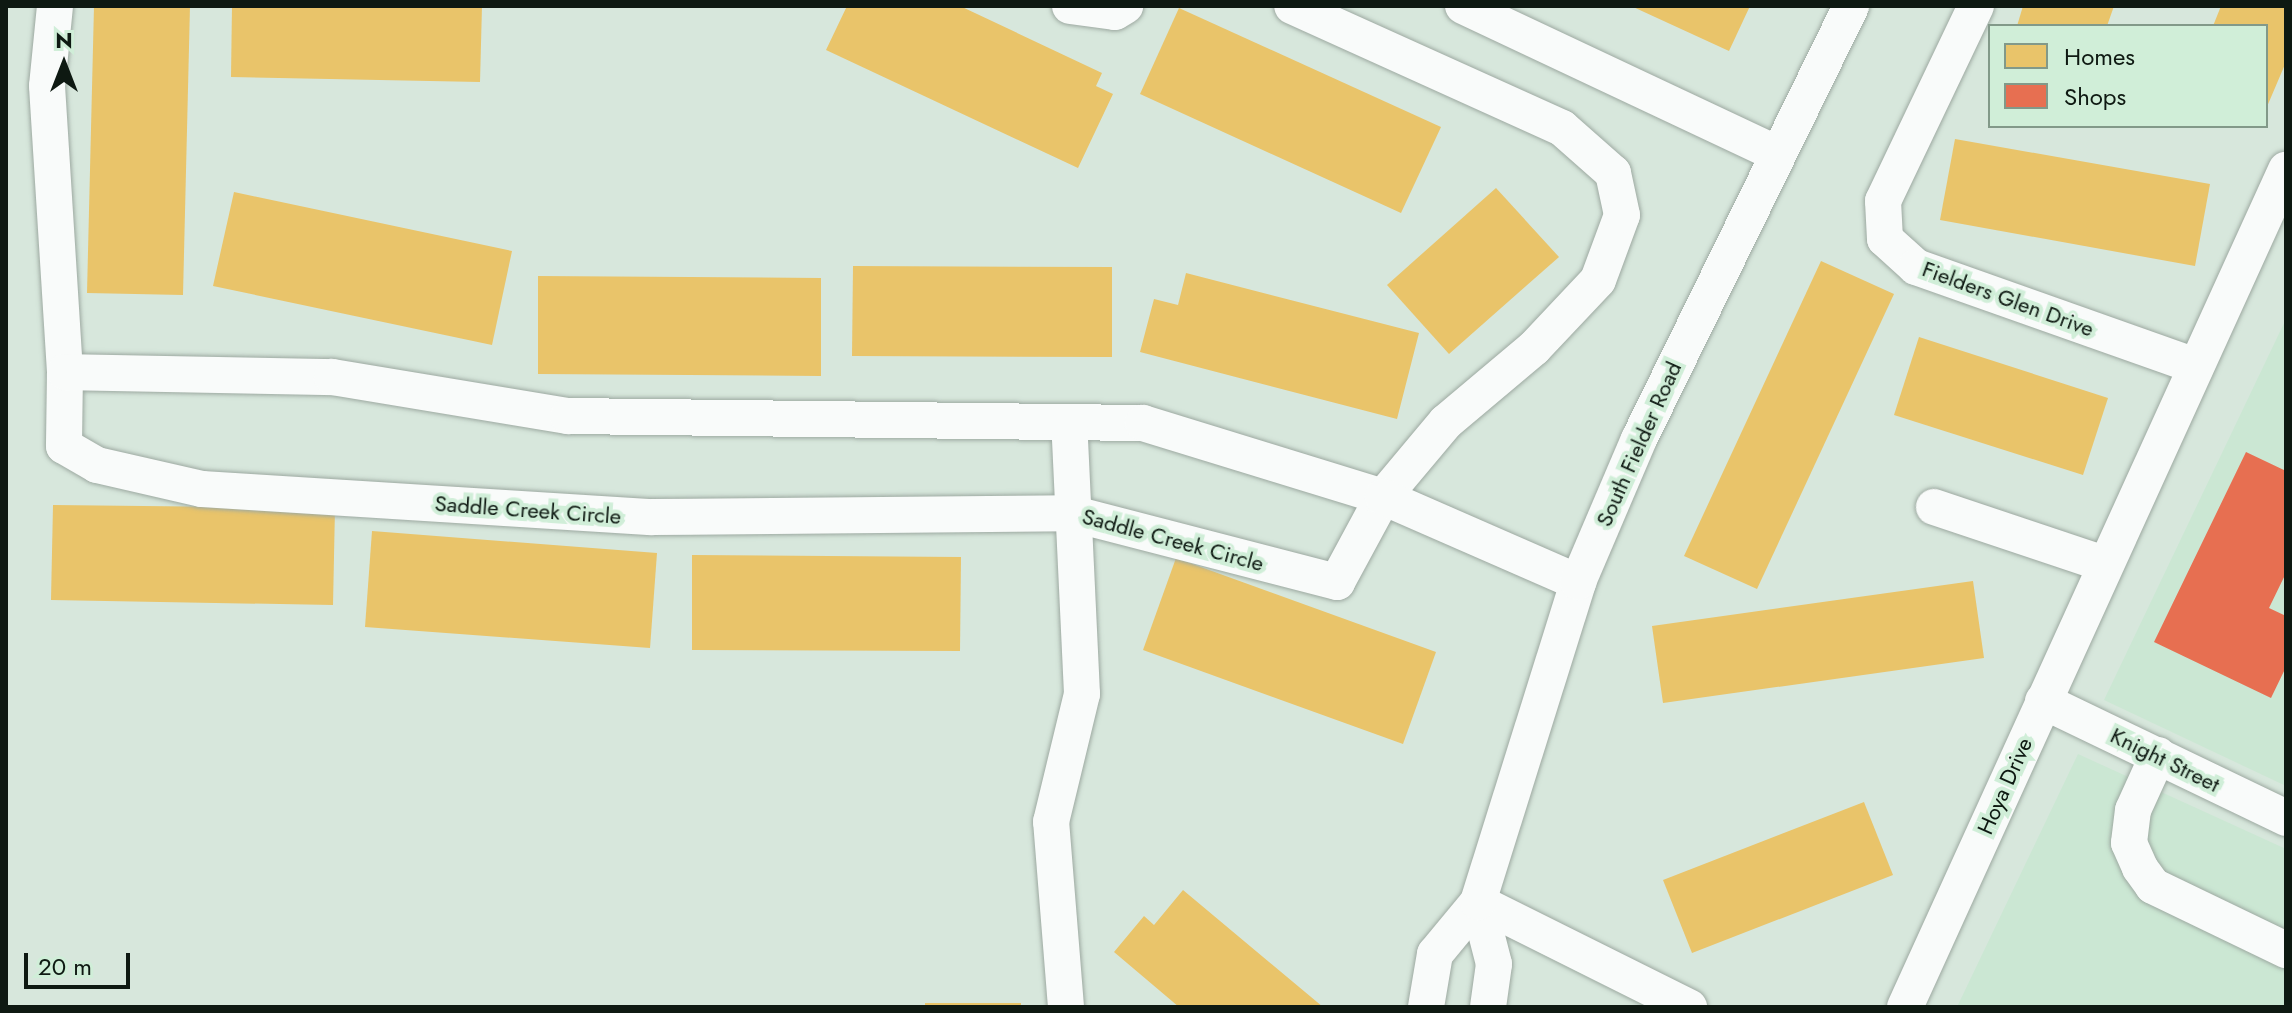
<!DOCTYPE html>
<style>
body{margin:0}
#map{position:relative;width:2292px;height:1013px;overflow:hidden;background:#d7e7dc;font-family:Jost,sans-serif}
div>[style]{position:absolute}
.built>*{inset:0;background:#cbe7d3}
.homes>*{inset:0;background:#e9c46a}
.shops>*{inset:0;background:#e76f51}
.roads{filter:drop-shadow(0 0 2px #9da9a1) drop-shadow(0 0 2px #9da9a1)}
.minor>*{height:36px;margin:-18px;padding:0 18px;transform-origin:18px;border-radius:18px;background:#f9fbfa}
span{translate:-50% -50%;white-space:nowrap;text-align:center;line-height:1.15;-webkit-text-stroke:8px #d0eed8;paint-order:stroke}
.street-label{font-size:22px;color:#0e1912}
.frame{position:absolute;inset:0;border:8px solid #0e1912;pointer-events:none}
.legend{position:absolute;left:1988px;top:24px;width:280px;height:104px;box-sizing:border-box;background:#d0eed8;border:2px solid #829989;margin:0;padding:10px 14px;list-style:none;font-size:24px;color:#0e1912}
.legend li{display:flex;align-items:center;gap:16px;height:40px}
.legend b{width:40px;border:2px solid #829989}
.north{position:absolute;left:24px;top:24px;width:80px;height:80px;-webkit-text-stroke:6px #d0eed8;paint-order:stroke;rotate:0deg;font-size:22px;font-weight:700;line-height:32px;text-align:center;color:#0e1912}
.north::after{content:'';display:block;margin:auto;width:28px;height:36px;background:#0e1912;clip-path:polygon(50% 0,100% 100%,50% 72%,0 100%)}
.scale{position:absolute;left:24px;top:953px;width:106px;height:36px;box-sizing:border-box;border:4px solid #0e1912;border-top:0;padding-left:10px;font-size:24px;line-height:28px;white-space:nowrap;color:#0e1912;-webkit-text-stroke:6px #d0eed8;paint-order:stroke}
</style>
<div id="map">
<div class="built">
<i style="clip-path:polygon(2286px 319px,2286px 786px,2104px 700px)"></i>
<i style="clip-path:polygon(2078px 754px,2286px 849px,2286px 1007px,1957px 1007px)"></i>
</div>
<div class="homes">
<i style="clip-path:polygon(94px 6px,190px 6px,183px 295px,87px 293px)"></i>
<i style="clip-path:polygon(232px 6px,482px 6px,480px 82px,231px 77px)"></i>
<i style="clip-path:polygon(847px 6px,960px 6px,1102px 73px,1096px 86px,1113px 94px,1078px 168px,826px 50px)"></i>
<i style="clip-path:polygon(1631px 6px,1750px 6px,1729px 51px)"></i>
<i style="clip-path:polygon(2023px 6px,2114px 6px,2107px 26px,2017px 26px)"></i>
<i style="clip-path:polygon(2221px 6px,2286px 6px,2286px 62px,2266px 109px,2266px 26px,2213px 26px)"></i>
<i style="clip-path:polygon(1179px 8px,1441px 127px,1401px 213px,1140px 94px)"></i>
<i style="clip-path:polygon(1955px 139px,2210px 184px,2195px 266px,1940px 220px)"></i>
<i style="clip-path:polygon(1496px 188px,1559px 257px,1449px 354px,1387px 285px)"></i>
<i style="clip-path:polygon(234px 192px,512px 251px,492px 345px,213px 286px)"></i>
<i style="clip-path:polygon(1821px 261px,1894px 294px,1757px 589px,1684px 556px)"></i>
<i style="clip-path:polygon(853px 266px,1112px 267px,1112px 357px,852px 356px)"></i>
<i style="clip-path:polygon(1186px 273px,1419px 333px,1397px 419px,1140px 352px,1154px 299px,1178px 305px)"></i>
<i style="clip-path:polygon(538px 276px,821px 278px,821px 376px,538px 374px)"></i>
<i style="clip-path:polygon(1919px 337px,2108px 398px,2083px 475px,1894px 415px)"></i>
<i style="clip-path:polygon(53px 505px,335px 508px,333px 605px,51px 600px)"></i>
<i style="clip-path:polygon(372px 531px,657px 553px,650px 648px,365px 627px)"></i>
<i style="clip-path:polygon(692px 555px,961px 557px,960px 651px,692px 650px)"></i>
<i style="clip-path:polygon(1176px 558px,1436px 652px,1403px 744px,1143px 650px)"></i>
<i style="clip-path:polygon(1973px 581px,1984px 658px,1663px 703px,1652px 626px)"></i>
<i style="clip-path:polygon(1864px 802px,1893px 875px,1692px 953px,1663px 880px)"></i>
<i style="clip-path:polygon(1183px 890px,1323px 1007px,1179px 1007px,1114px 952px,1144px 916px,1154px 925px)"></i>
<i style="clip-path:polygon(925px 1003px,1021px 1003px,1021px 1007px,925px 1007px)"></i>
</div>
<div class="shops">
<i style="clip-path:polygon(2246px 452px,2286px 471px,2286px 573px,2269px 608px,2286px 616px,2286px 667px,2271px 698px,2154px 642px)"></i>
</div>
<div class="roads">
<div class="minor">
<i style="left:55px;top:6px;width:80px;rotate:95.7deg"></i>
<i style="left:47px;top:86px;width:287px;rotate:86.4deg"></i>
<i style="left:65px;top:372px;width:74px;rotate:90.8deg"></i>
<i style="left:64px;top:446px;width:38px;rotate:30deg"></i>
<i style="left:97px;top:465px;width:108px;rotate:12.9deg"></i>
<i style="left:202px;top:489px;width:451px;rotate:3.6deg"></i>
<i style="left:652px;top:517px;width:418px;rotate:-0.5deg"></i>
<i style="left:1070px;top:513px;width:276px;rotate:14.5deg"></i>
<i style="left:1337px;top:582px;width:97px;rotate:-61.6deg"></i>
<i style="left:1383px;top:497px;width:98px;rotate:-50deg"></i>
<i style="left:1446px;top:422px;width:115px;rotate:-40.1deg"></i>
<i style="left:1534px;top:348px;width:93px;rotate:-46.7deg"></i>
<i style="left:1598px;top:280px;width:69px;rotate:-69.7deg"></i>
<i style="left:1622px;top:215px;width:43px;rotate:-102.1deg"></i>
<i style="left:1613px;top:173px;width:68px;rotate:-138.6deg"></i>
<i style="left:1562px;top:128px;width:296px;rotate:-155.7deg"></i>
<i style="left:1070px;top:6px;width:45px;rotate:7.6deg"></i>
<i style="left:1115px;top:12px;width:12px;rotate:-31deg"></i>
<i style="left:1463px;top:6px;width:348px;rotate:25.2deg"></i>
<i style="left:1976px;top:6px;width:216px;rotate:115.5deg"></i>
<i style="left:1883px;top:201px;width:38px;rotate:87deg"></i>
<i style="left:1885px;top:239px;width:42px;rotate:42.1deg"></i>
<i style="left:1916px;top:267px;width:297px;rotate:19.5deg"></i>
<i style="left:65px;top:372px;width:267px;rotate:1.1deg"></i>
<i style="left:332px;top:377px;width:239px;rotate:9.4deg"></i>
<i style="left:568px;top:416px;width:575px;rotate:0.7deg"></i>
<i style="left:1143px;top:423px;width:251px;rotate:17.1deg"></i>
<i style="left:1383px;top:497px;width:213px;rotate:23.6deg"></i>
<i style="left:1934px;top:507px;width:179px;rotate:18.5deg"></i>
<i style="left:2043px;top:701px;width:270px;rotate:25.7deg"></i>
<i style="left:2158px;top:755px;width:60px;rotate:114.4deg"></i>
<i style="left:2133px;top:810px;width:33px;rotate:97deg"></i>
<i style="left:2129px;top:843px;width:27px;rotate:66deg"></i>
<i style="left:2140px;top:868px;width:22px;rotate:54deg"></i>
<i style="left:2153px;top:886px;width:148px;rotate:25.7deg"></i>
<i style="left:1478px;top:902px;width:236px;rotate:26.5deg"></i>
<i style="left:1478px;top:902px;width:64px;rotate:75.5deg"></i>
<i style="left:1494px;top:964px;width:43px;rotate:97.9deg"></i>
<i style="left:1066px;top:1007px;width:186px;rotate:-94.6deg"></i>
<i style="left:1051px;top:822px;width:132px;rotate:-76.4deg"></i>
<i style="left:1082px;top:694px;width:271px;rotate:-92.7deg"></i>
<i style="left:1426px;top:1007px;width:54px;rotate:-80.4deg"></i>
<i style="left:1435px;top:954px;width:67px;rotate:-50.4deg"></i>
<i style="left:1478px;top:902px;width:335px;rotate:-72.6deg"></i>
<i style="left:1578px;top:582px;width:155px;rotate:-66.9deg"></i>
<i style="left:1639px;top:439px;width:482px;rotate:-63.9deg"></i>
<i style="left:1905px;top:1007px;width:920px;rotate:-65.53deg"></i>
</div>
</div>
<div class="street-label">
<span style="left:2008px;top:299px;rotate:20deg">Fielders Glen Drive</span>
<span style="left:1639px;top:444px;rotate:-66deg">South Fielder Road</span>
<span style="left:528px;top:510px;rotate:4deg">Saddle Creek Circle</span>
<span style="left:1173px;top:540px;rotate:15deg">Saddle Creek Circle</span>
<span style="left:2165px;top:760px;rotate:26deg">Knight Street</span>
<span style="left:2005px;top:786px;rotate:-66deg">Hoya Drive</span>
</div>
<div class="frame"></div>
<ul class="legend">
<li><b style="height:22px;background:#e9c46a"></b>Homes</li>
<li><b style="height:22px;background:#e76f51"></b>Shops</li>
</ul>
<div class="north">N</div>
<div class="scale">20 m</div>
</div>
